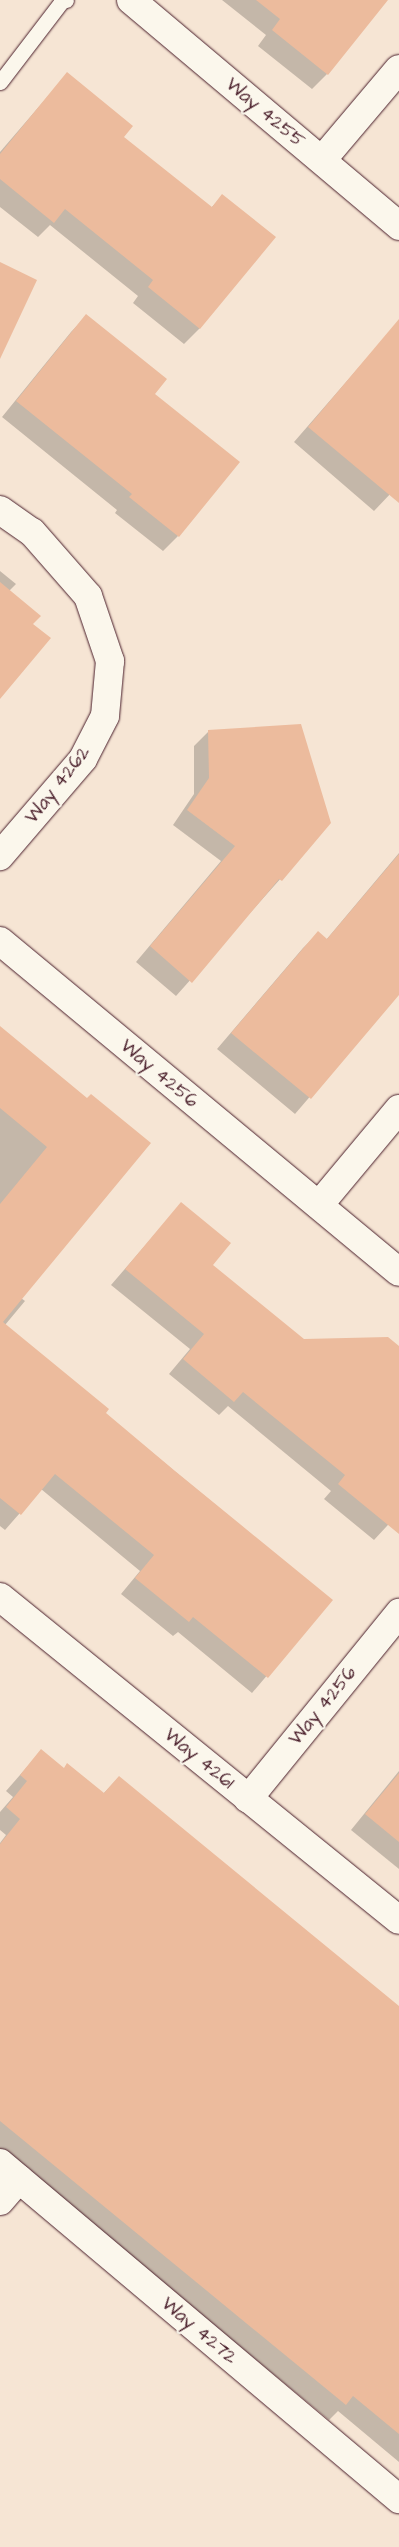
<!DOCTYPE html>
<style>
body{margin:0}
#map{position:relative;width:399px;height:2547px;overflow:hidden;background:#f6e5d4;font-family:"Architects Daughter",sans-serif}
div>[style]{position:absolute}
.shadow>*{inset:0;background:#0003}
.building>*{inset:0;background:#ecbb9d}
.roads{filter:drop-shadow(0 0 1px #4a1f2b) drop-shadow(0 0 1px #4a1f2b)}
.service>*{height:15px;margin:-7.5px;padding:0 7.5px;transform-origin:7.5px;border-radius:7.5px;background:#fbf7ec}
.minor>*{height:28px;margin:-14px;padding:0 14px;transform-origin:14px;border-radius:14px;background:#fbf7ec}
span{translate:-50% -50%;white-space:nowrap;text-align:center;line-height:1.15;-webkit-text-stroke:4.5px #fbf7ec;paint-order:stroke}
.street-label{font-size:19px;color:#4a1f2b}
</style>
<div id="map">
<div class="shadow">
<i style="clip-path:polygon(222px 0,387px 0,327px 74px,312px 89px,258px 46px,266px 35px)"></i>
<i style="clip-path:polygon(67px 74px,122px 137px,211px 208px,222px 196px,200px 328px,184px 344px,133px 303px,138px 296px,50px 225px,38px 237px,0 207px,0 152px)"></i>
<i style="clip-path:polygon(86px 316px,153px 394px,178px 536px,163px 551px,115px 513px,117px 510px,2px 417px,71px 332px)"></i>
<i style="clip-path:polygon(386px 336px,399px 347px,399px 495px,394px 490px,374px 511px,294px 442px)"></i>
<i style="clip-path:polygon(0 571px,16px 584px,9px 591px,32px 624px,0 697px)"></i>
<i style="clip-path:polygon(209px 731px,330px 823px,176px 996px,136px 962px,221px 861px,173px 825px,194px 794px,194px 746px)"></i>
<i style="clip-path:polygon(399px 853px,399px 993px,295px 1114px,217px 1049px,303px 948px,318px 933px,326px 940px)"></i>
<i style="clip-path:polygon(0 1027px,87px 1099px,21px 1298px,25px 1301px,5px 1325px,104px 1413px,331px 1600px,252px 1693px,178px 1632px,173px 1636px,121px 1594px,140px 1571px,41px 1489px,5px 1530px,0 1526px)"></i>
<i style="clip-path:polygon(181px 1204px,211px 1265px,304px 1341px,399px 1347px,399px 1513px,374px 1540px,324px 1499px,331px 1491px,228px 1406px,219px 1415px,169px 1374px,190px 1349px,111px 1285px)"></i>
<i style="clip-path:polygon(41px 1751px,63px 1769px,103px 1794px,119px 1777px,399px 2007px,399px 2462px,338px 2411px,329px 2420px,0 2149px,0 1843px,6px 1835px,0 1830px,0 1812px,13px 1797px,6px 1791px)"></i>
<i style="clip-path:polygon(399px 1771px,399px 1869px,351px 1830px)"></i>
</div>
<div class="building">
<i style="clip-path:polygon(256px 0,388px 0,328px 75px,272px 30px,280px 19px)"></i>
<i style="clip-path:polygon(67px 72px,133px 126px,124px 137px,212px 207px,222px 194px,276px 237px,200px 329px,148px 287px,153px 280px,65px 209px,54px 223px,0 179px,0 154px)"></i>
<i style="clip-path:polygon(0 262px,37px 280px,0 359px)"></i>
<i style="clip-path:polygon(86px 314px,167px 379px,155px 394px,240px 462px,179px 537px,129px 497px,132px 494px,16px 401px)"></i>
<i style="clip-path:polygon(399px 319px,399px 503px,308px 427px)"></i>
<i style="clip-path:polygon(0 582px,41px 616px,33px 624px,51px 638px,0 699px)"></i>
<i style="clip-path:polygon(301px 724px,331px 823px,282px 881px,279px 879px,192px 983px,150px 946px,235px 846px,187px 810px,209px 778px,208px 730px)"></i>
<i style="clip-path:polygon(399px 854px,399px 995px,311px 1099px,231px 1033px,318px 931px,327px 939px)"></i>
<i style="clip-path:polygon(0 1026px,87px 1098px,91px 1094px,151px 1143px,3px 1322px,109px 1409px,106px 1413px,175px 1471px,333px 1600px,268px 1678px,193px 1617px,189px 1622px,135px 1578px,154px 1555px,55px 1474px,21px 1515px,0 1498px,0 1204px,47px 1147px,0 1108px)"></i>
<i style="clip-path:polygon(181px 1202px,231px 1243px,213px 1265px,304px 1339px,388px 1337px,399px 1346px,399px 1534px,338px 1484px,345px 1475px,243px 1392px,234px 1402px,183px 1359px,204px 1334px,125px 1269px)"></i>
<i style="clip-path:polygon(41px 1749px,64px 1768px,67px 1763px,104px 1793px,119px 1776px,399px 2006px,399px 2434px,353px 2396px,346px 2405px,0 2121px,0 1844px,20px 1819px,6px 1807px,27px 1781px,20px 1775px)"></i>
<i style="clip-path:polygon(399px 1773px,399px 1842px,365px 1814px)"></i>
</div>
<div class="roads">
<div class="service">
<i style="left:0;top:82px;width:102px;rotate:-52.6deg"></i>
<i style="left:62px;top:1px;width:4px;rotate:-14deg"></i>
</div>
<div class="minor">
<i style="left:131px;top:0;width:351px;rotate:40.1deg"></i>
<i style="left:322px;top:160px;width:119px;rotate:-49.8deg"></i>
<i style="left:0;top:510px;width:39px;rotate:35deg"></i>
<i style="left:32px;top:532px;width:85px;rotate:48.8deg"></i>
<i style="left:88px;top:596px;width:69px;rotate:71.3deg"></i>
<i style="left:110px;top:661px;width:55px;rotate:95.2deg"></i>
<i style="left:105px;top:716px;width:48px;rotate:117.1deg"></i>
<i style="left:83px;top:759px;width:128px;rotate:130.6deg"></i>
<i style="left:0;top:941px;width:518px;rotate:39.68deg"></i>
<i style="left:319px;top:1205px;width:125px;rotate:-50.2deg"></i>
<i style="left:0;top:1597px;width:513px;rotate:38.99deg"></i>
<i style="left:248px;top:1799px;width:240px;rotate:-50.9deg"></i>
<i style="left:0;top:2163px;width:522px;rotate:40.1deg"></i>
<i style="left:0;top:2201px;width:29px;rotate:-49deg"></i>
</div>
</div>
<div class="street-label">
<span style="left:265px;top:113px;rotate:40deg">Way 4255</span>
<span style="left:58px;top:785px;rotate:-52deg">Way 4262</span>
<span style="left:159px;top:1074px;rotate:40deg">Way 4256</span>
<span style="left:323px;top:1706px;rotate:-51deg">Way 4256</span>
<span style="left:199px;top:1759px;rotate:39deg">Way 4261</span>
<span style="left:199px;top:2331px;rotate:40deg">Way 4272</span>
</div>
</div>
